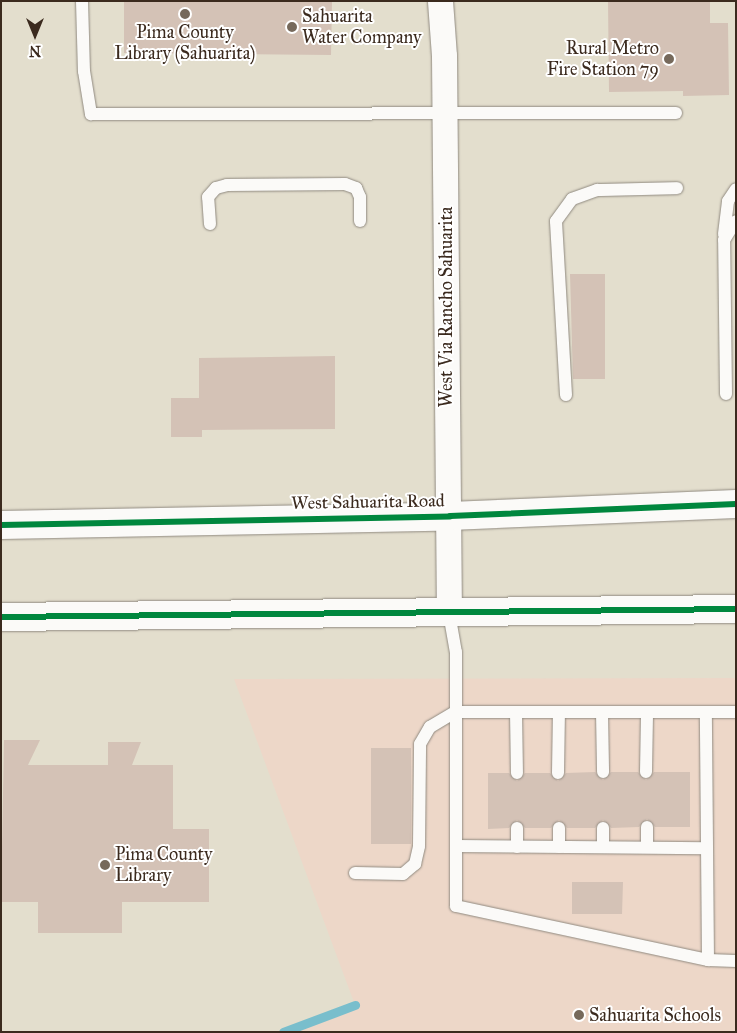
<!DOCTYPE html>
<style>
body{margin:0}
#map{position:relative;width:737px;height:1033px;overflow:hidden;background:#e3decd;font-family:"IM FELL Great Primer",serif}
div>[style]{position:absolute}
.built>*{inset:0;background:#edd7c8}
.stream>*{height:9px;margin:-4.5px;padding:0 4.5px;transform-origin:4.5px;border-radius:4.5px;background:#79becc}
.building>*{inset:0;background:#d4c2b6}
.roads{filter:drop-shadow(0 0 1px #908a80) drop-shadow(0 0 1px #908a80)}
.lane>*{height:12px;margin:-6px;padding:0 6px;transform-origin:6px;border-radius:6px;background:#fbfaf8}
.street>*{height:25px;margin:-12.5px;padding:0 12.5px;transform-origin:12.5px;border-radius:12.5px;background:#fbfaf8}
.secondary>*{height:28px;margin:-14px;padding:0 14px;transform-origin:14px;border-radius:14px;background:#fbfaf8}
.cycleway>*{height:6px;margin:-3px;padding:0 3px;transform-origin:3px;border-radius:3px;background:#00873e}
.dots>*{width:14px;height:14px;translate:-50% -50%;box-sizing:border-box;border:2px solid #fff;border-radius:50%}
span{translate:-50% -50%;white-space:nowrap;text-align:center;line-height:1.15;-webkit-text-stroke:4px #fff;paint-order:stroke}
.poi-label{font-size:18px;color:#3b2a1e}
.left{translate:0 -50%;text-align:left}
.right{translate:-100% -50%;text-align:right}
.street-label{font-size:18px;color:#3b2a1e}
.frame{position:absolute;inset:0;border:2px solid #3b2a1e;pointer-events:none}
.north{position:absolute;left:10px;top:10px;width:50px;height:50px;-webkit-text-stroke:4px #fff;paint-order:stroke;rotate:180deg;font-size:14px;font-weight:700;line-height:20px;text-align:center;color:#3b2a1e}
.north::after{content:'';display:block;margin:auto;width:18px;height:22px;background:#3b2a1e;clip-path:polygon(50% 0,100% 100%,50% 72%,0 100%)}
</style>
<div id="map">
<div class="built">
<i style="clip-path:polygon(736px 678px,736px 1032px,283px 1032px,355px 1005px,234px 679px)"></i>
</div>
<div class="stream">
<i style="left:283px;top:1032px;width:77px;rotate:-20.6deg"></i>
</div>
<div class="building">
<i style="clip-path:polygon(124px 1px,332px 1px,331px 55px,124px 53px)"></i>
<i style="clip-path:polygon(608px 1px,710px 1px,710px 23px,728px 23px,729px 95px,683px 96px,683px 91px,609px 92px)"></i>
<i style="clip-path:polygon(570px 274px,605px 274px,605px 379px,573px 379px)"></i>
<i style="clip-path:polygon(335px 356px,335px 429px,202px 430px,202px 437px,171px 437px,171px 398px,199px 398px,199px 358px)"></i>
<i style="clip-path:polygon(4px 740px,40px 740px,28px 765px,108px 765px,108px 742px,141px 742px,132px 765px,173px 765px,173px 829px,209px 829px,209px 902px,122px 902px,122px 933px,38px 933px,38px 902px,1px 902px)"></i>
<i style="clip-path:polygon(371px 748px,411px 748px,411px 844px,371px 844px)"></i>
<i style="clip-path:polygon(595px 772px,603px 780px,611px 772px,638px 772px,646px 780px,654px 772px,690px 772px,690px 827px,655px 827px,647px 819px,639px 827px,611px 828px,603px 820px,595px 828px,567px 828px,559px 820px,551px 828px,525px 828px,517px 820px,509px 828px,488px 829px,488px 773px,509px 773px,517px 781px,525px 773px,550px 773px,558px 781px,566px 773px)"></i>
<i style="clip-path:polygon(572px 882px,623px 882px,622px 914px,572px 914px)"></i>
</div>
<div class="roads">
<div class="lane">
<i style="left:82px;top:1px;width:70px;rotate:88.4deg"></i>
<i style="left:84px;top:71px;width:44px;rotate:80.8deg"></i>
<i style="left:91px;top:114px;width:585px;rotate:-0.1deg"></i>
<i style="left:210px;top:224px;width:27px;rotate:-94deg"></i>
<i style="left:208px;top:197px;width:12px;rotate:-48deg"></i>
<i style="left:216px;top:188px;width:11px;rotate:-15deg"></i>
<i style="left:227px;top:185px;width:118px;rotate:-0.5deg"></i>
<i style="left:345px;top:184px;width:12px;rotate:20deg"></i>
<i style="left:356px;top:188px;width:10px;rotate:66deg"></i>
<i style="left:360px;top:197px;width:24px;rotate:90deg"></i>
<i style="left:724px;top:234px;width:33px;rotate:-83deg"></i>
<i style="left:728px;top:201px;width:14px;rotate:-56deg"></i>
<i style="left:726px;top:394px;width:154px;rotate:-90.7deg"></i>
<i style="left:724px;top:240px;width:22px;rotate:-58deg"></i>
<i style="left:566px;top:395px;width:174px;rotate:-93.3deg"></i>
<i style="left:556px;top:221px;width:27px;rotate:-54deg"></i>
<i style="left:572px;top:199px;width:27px;rotate:-20deg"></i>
<i style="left:597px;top:190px;width:80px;rotate:-1.4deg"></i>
<i style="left:449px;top:613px;width:40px;rotate:80deg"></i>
<i style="left:456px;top:652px;width:254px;rotate:90deg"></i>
<i style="left:456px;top:906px;width:258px;rotate:12.1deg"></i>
<i style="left:708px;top:960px;width:248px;rotate:-90.5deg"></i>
<i style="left:706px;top:712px;width:30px"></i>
<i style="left:516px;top:712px;width:61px;rotate:89.1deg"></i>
<i style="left:602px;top:712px;width:60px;rotate:89deg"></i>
<i style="left:646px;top:772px;width:60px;rotate:-89deg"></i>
<i style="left:558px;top:773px;width:61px;rotate:-89.1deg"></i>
<i style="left:647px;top:827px;width:20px;rotate:90deg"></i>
<i style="left:517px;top:828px;width:19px;rotate:90deg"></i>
<i style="left:559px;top:828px;width:19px;rotate:90deg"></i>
<i style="left:603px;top:828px;width:19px;rotate:90deg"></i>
<i style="left:457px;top:846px;width:250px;rotate:0.5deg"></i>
<i style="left:355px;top:873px;width:48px;rotate:1.2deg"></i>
<i style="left:403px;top:874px;width:16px;rotate:-40deg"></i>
<i style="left:415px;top:864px;width:18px;rotate:-77deg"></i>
<i style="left:419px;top:846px;width:102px;rotate:-89.4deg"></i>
<i style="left:420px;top:744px;width:20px;rotate:-60deg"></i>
<i style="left:430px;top:727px;width:29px;rotate:-31deg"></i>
<i style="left:455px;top:712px;width:251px"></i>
<i style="left:708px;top:960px;width:28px;rotate:2deg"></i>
</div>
<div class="street">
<i style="left:440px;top:1px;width:55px;rotate:85.8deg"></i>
<i style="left:444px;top:56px;width:557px;rotate:89.49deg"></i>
</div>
<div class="secondary">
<i style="left:1px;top:525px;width:449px;rotate:-1.1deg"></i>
<i style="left:450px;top:516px;width:286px;rotate:-2.4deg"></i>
<i style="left:1px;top:617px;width:735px;rotate:-0.62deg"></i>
</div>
</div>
<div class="cycleway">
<i style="left:1px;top:525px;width:449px;rotate:-1.1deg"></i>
<i style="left:450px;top:516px;width:286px;rotate:-2.4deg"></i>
<i style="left:1px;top:617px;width:735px;rotate:-0.62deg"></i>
</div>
<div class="dots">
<i style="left:185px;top:14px;background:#76695b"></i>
<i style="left:292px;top:27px;background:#76695b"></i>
<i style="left:669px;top:59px;background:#76695b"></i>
<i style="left:105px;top:865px;background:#76695b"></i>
<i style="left:579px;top:1015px;background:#76695b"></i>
</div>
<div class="poi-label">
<span class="left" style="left:302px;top:27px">Sahuarita<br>Water Company</span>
<span style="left:185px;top:43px">Pima County<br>Library (Sahuarita)</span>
<span class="right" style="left:659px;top:59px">Rural Metro<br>Fire Station 79</span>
<span class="left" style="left:115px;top:865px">Pima County<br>Library</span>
<span class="left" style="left:589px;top:1015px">Sahuarita Schools</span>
</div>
<div class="street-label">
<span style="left:446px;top:307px;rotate:-90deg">West Via Rancho Sahuarita</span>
<span style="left:368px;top:502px;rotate:-1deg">West Sahuarita Road</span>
</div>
<div class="frame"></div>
<div class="north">N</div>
</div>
